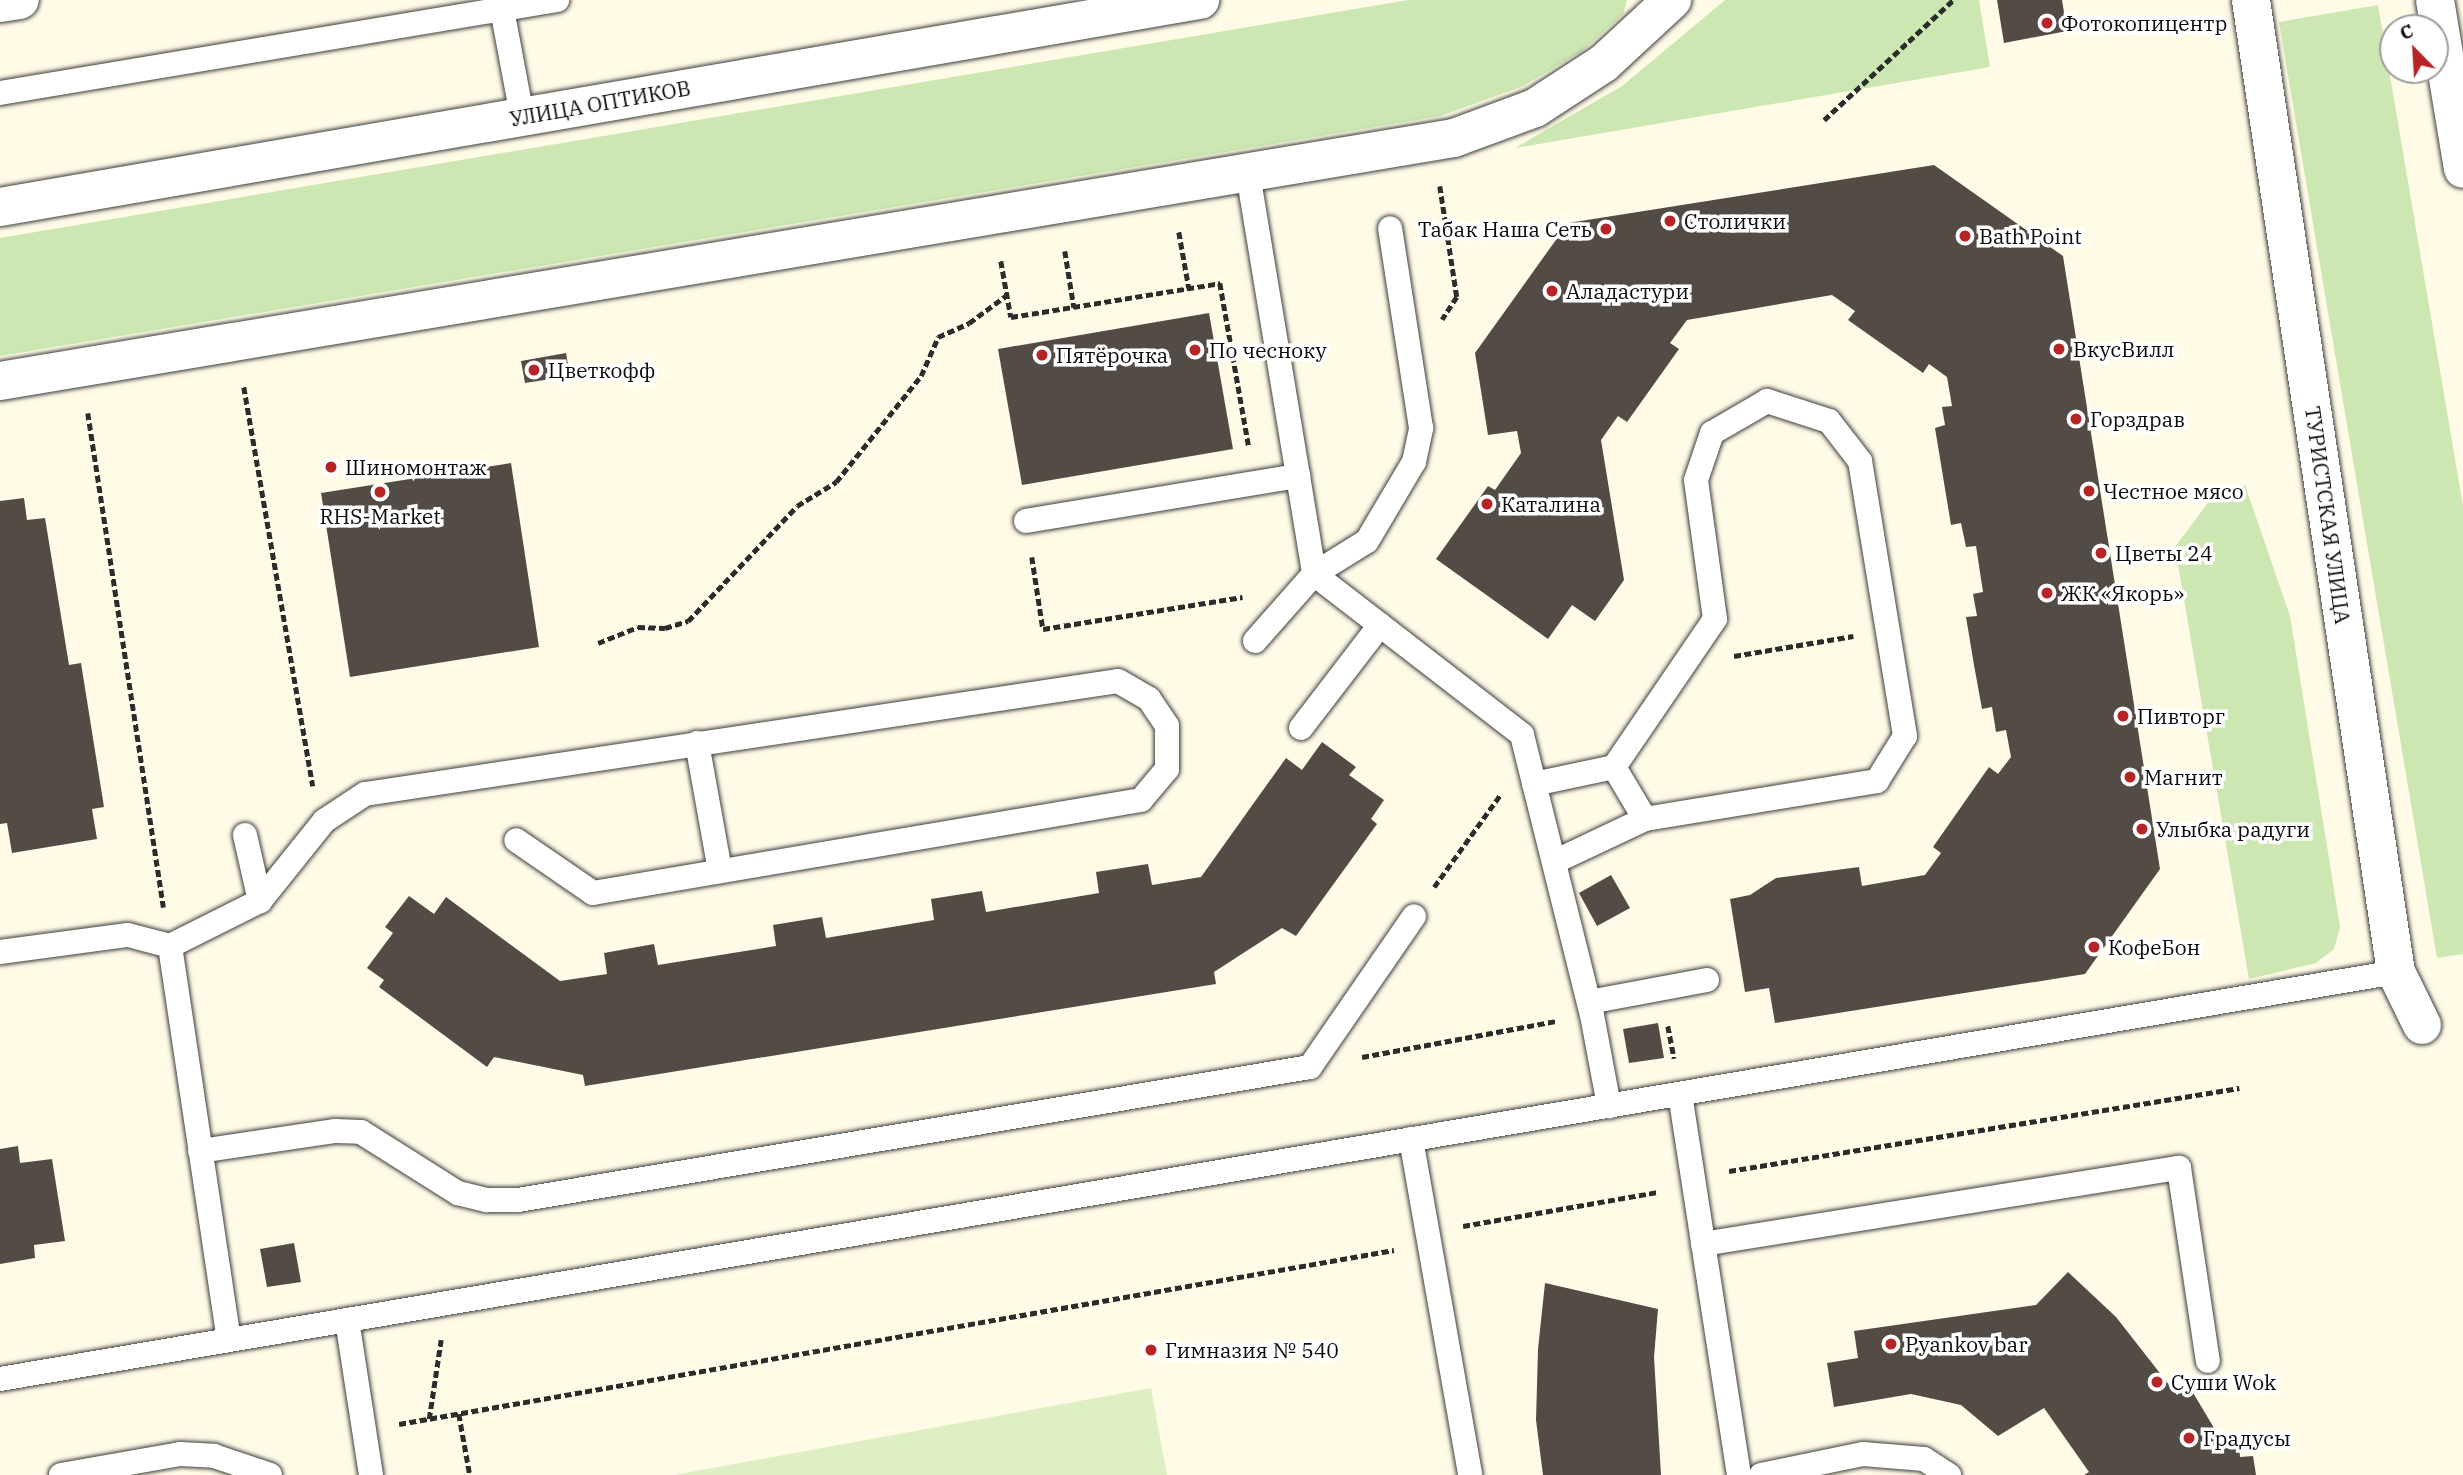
<!DOCTYPE html>
<meta charset="utf-8">
<style>
body{margin:0}
#map{position:relative;width:2463px;height:1475px;overflow:hidden;background:#fffbe7;font-family:"IBM Plex Serif",serif}
div>[style]{position:absolute}
.green>*{inset:0;background:#cce7b2}
.pitch>*{inset:0;background:#deefc4}
.building>*{inset:0;background:#524b46}
.path>*{height:4.5px;margin-top:-2.25px;transform-origin:0;background:repeating-linear-gradient(90deg,#2c2c2c 0 7px,transparent 0 10.5px)}
.roads{filter:drop-shadow(0 0 2px #3d3d3d) drop-shadow(0 0 2px #3d3d3d)}
.service>*{height:24px;margin:-12px;padding:0 12px;transform-origin:12px;border-radius:12px;background:#fff}
.minor>*{height:38px;margin:-19px;padding:0 19px;transform-origin:19px;border-radius:19px;background:#fff}
.tertiary>*{height:38px;margin:-19px;padding:0 19px;transform-origin:19px;border-radius:19px;background:#fff}
.dots>*{width:19px;height:19px;translate:-50% -50%;box-sizing:border-box;border:4px solid #fff;border-radius:50%}
span{translate:-50% -50%;white-space:nowrap;text-align:center;line-height:1.15;-webkit-text-stroke:7px #fff;paint-order:stroke}
.poi-label{font-size:21px;color:#0a0a0a}
.left{translate:0 -50%;text-align:left}
.right{translate:-100% -50%;text-align:right}
.street-label{font-size:21px;color:#0a0a0a}
.north{position:absolute;left:2379px;top:14px;width:70px;height:70px;box-sizing:border-box;background:#fff;border:2px solid #9d9d9d;border-radius:50%;rotate:336deg;font-size:19px;font-weight:700;line-height:28px;text-align:center;color:#0a0a0a}
.north::after{content:'';display:block;margin:auto;width:24px;height:32px;background:#b72425;clip-path:polygon(50% 0,100% 100%,50% 72%,0 100%)}
</style>
<div id="map">
<div class="green">
<i style="clip-path:polygon(1408px 0,1627px 0,1623px 14px,1582px 51px,1523px 86px,1441px 116px,0 356px,0 238px)"></i>
<i style="clip-path:polygon(1725px 0,1979px 0,1990px 67px,1515px 148px,1622px 86px)"></i>
<i style="clip-path:polygon(2378px 5px,2463px 506px,2463px 954px,2437px 958px,2279px 22px)"></i>
<i style="clip-path:polygon(2245px 485px,2290px 616px,2340px 927px,2334px 949px,2316px 963px,2249px 979px,2175px 547px,2213px 496px)"></i>
</div>
<div class="pitch">
<i style="clip-path:polygon(1151px 1388px,1167px 1475px,674px 1475px)"></i>
</div>
<div class="building">
<i style="clip-path:polygon(1997px 0,2062px 0,2067px 31px,2004px 43px)"></i>
<i style="clip-path:polygon(1934px 165px,2063px 256px,2160px 869px,2085px 974px,1775px 1023px,1769px 988px,1745px 992px,1730px 899px,1750px 895px,1776px 878px,1859px 867px,1862px 886px,1925px 875px,1941px 853px,1933px 847px,1989px 767px,1998px 774px,2011px 757px,2006px 730px,1996px 732px,1992px 707px,1982px 709px,1974px 665px,1966px 617px,1977px 616px,1973px 594px,1983px 592px,1976px 546px,1966px 547px,1961px 523px,1951px 525px,1935px 428px,1945px 425px,1942px 407px,1952px 406px,1947px 377px,1929px 364px,1923px 373px,1848px 320px,1855px 311px,1832px 295px,1687px 320px,1670px 343px,1679px 349px,1627px 422px,1618px 416px,1601px 440px,1624px 580px,1595px 621px,1572px 605px,1548px 639px,1436px 559px,1488px 486px,1495px 490px,1521px 453px,1517px 431px,1488px 435px,1475px 353px,1568px 223px)"></i>
<i style="clip-path:polygon(1209px 313px,1233px 449px,1022px 485px,998px 349px)"></i>
<i style="clip-path:polygon(566px 353px,570px 376px,525px 383px,521px 361px)"></i>
<i style="clip-path:polygon(511px 463px,539px 647px,350px 677px,321px 493px)"></i>
<i style="clip-path:polygon(24px 498px,27px 520px,45px 518px,69px 665px,81px 663px,104px 807px,92px 809px,97px 839px,12px 853px,7px 823px,0 824px,0 501px)"></i>
<i style="clip-path:polygon(1322px 742px,1356px 767px,1349px 775px,1384px 800px,1371px 819px,1377px 824px,1296px 936px,1282px 928px,1214px 972px,1216px 984px,585px 1086px,583px 1075px,494px 1057px,487px 1067px,379px 987px,384px 980px,367px 968px,393px 933px,385px 927px,409px 896px,434px 914px,446px 897px,560px 981px,607px 974px,604px 953px,654px 944px,658px 965px,776px 946px,773px 925px,822px 917px,826px 938px,934px 920px,931px 899px,982px 891px,986px 912px,1099px 893px,1096px 872px,1148px 864px,1152px 885px,1201px 877px,1286px 758px,1302px 770px)"></i>
<i style="clip-path:polygon(1611px 875px,1630px 908px,1597px 926px,1579px 893px)"></i>
<i style="clip-path:polygon(1658px 1023px,1664px 1058px,1629px 1063px,1623px 1029px)"></i>
<i style="clip-path:polygon(18px 1146px,20px 1163px,52px 1159px,65px 1241px,34px 1245px,35px 1258px,0 1264px,0 1149px)"></i>
<i style="clip-path:polygon(294px 1243px,301px 1282px,267px 1287px,260px 1249px)"></i>
<i style="clip-path:polygon(2068px 1272px,2116px 1317px,2177px 1395px,2189px 1386px,2220px 1438px,2238px 1436px,2240px 1457px,2253px 1456px,2256px 1475px,2084px 1475px,2089px 1472px,2044px 1408px,1998px 1436px,1961px 1405px,1911px 1394px,1834px 1407px,1827px 1363px,1858px 1358px,1854px 1331px,2036px 1305px)"></i>
<i style="clip-path:polygon(1545px 1283px,1658px 1309px,1654px 1357px,1661px 1475px,1543px 1475px,1536px 1420px,1538px 1349px)"></i>
</div>
<div class="path">
<i style="left:1824px;top:120px;width:176px;rotate:-42.9deg"></i>
<i style="left:1440px;top:186px;width:112px;rotate:81.3deg"></i>
<i style="left:1457px;top:297px;width:27px;rotate:123deg"></i>
<i style="left:1179px;top:232px;width:57px;rotate:79.9deg"></i>
<i style="left:1065px;top:251px;width:57px;rotate:80.9deg"></i>
<i style="left:1001px;top:261px;width:57px;rotate:79.9deg"></i>
<i style="left:1011px;top:317px;width:212px;rotate:-9.2deg"></i>
<i style="left:1220px;top:283px;width:167px;rotate:80deg"></i>
<i style="left:244px;top:387px;width:405px;rotate:80.2deg"></i>
<i style="left:88px;top:413px;width:500px;rotate:81.3deg"></i>
<i style="left:1032px;top:557px;width:73px;rotate:81.3deg"></i>
<i style="left:1043px;top:629px;width:202px;rotate:-9.1deg"></i>
<i style="left:598px;top:643px;width:43px;rotate:-21.8deg"></i>
<i style="left:638px;top:627px;width:27px;rotate:2deg"></i>
<i style="left:665px;top:628px;width:24px;rotate:-17deg"></i>
<i style="left:688px;top:621px;width:158px;rotate:-46.5deg"></i>
<i style="left:797px;top:506px;width:46px;rotate:-31.6deg"></i>
<i style="left:836px;top:482px;width:136px;rotate:-51.3deg"></i>
<i style="left:921px;top:376px;width:43px;rotate:-66.4deg"></i>
<i style="left:938px;top:337px;width:34px;rotate:-24deg"></i>
<i style="left:969px;top:323px;width:47px;rotate:-36.4deg"></i>
<i style="left:1734px;top:656px;width:121px;rotate:-9.5deg"></i>
<i style="left:1434px;top:887px;width:113px;rotate:-54.3deg"></i>
<i style="left:1668px;top:1026px;width:33px;rotate:79deg"></i>
<i style="left:1362px;top:1057px;width:198px;rotate:-10.5deg"></i>
<i style="left:1729px;top:1171px;width:517px;rotate:-9.24deg"></i>
<i style="left:1463px;top:1226px;width:197px;rotate:-9.9deg"></i>
<i style="left:459px;top:1414px;width:62px;rotate:79.8deg"></i>
<i style="left:429px;top:1419px;width:80px;rotate:-81.4deg"></i>
<i style="left:399px;top:1424px;width:1010px;rotate:-9.92deg"></i>
</div>
<div class="roads">
<div class="service">
<i style="left:502px;top:9px;width:109px;rotate:79.4deg"></i>
<i style="left:0;top:93px;width:565px;rotate:-9.48deg"></i>
<i style="left:1248px;top:174px;width:405px;rotate:80.6deg"></i>
<i style="left:1314px;top:574px;width:263px;rotate:37.7deg"></i>
<i style="left:1522px;top:735px;width:289px;rotate:76deg"></i>
<i style="left:1592px;top:1015px;width:93px;rotate:79.4deg"></i>
<i style="left:1026px;top:521px;width:276px;rotate:-9.4deg"></i>
<i style="left:1255px;top:641px;width:89px;rotate:-48.6deg"></i>
<i style="left:1314px;top:574px;width:62px;rotate:-31.9deg"></i>
<i style="left:1367px;top:541px;width:92px;rotate:-59.3deg"></i>
<i style="left:1414px;top:462px;width:35px;rotate:-78deg"></i>
<i style="left:1421px;top:428px;width:202px;rotate:-98.8deg"></i>
<i style="left:1301px;top:728px;width:130px;rotate:-52.5deg"></i>
<i style="left:697px;top:743px;width:130px;rotate:79.8deg"></i>
<i style="left:1534px;top:784px;width:82px;rotate:-12deg"></i>
<i style="left:1614px;top:767px;width:179px;rotate:-55.7deg"></i>
<i style="left:1715px;top:619px;width:140px;rotate:-97.8deg"></i>
<i style="left:1696px;top:480px;width:50px;rotate:-71.2deg"></i>
<i style="left:1712px;top:433px;width:64px;rotate:-30.2deg"></i>
<i style="left:1767px;top:401px;width:65px;rotate:17.9deg"></i>
<i style="left:1829px;top:421px;width:51px;rotate:52.2deg"></i>
<i style="left:1860px;top:461px;width:279px;rotate:80.7deg"></i>
<i style="left:1905px;top:736px;width:53px;rotate:121.9deg"></i>
<i style="left:1877px;top:781px;width:235px;rotate:170.7deg"></i>
<i style="left:245px;top:835px;width:68px;rotate:77.2deg"></i>
<i style="left:1554px;top:862px;width:101px;rotate:-25.3deg"></i>
<i style="left:1645px;top:819px;width:61px;rotate:-120.8deg"></i>
<i style="left:170px;top:946px;width:398px;rotate:81.5deg"></i>
<i style="left:0;top:952px;width:129px;rotate:-7.6deg"></i>
<i style="left:128px;top:935px;width:43px;rotate:14.7deg"></i>
<i style="left:170px;top:946px;width:101px;rotate:-26.6deg"></i>
<i style="left:260px;top:901px;width:102px;rotate:-51.3deg"></i>
<i style="left:324px;top:821px;width:49px;rotate:-33.4deg"></i>
<i style="left:365px;top:794px;width:761px;rotate:-8.53deg"></i>
<i style="left:1118px;top:681px;width:36px;rotate:30deg"></i>
<i style="left:1149px;top:699px;width:32px;rotate:56deg"></i>
<i style="left:1167px;top:726px;width:43px;rotate:90deg"></i>
<i style="left:1167px;top:769px;width:40px;rotate:130deg"></i>
<i style="left:1141px;top:800px;width:556px;rotate:170.37deg"></i>
<i style="left:593px;top:893px;width:93px;rotate:-145.5deg"></i>
<i style="left:1589px;top:1002px;width:120px;rotate:-10.6deg"></i>
<i style="left:1680px;top:1094px;width:386px;rotate:81.2deg"></i>
<i style="left:1411px;top:1139px;width:341px;rotate:80deg"></i>
<i style="left:200px;top:1151px;width:137px;rotate:-8.4deg"></i>
<i style="left:336px;top:1131px;width:25px;rotate:2deg"></i>
<i style="left:361px;top:1132px;width:115px;rotate:32.2deg"></i>
<i style="left:458px;top:1193px;width:30px;rotate:14deg"></i>
<i style="left:487px;top:1200px;width:31px"></i>
<i style="left:518px;top:1200px;width:803px;rotate:-9.53deg"></i>
<i style="left:1310px;top:1067px;width:183px;rotate:-55.4deg"></i>
<i style="left:1703px;top:1244px;width:482px;rotate:-9.1deg"></i>
<i style="left:2179px;top:1168px;width:195px;rotate:81.5deg"></i>
<i style="left:347px;top:1320px;width:157px;rotate:81.2deg"></i>
<i style="left:0;top:1379px;width:2430px;rotate:-9.64deg"></i>
<i style="left:61px;top:1475px;width:121px;rotate:-10deg"></i>
<i style="left:180px;top:1454px;width:34px;rotate:3deg"></i>
<i style="left:214px;top:1456px;width:59px;rotate:18.7deg"></i>
<i style="left:1761px;top:1475px;width:104px;rotate:-11.6deg"></i>
<i style="left:1863px;top:1454px;width:61px;rotate:4.7deg"></i>
<i style="left:1924px;top:1459px;width:30px;rotate:33deg"></i>
</div>
<div class="minor">
<i style="left:2251px;top:0;width:983px;rotate:81.52deg"></i>
<i style="left:2396px;top:972px;width:59px;rotate:63.9deg"></i>
<i style="left:2435px;top:0;width:171px;rotate:80.6deg"></i>
<i style="left:0;top:381px;width:1474px;rotate:-9.49deg"></i>
<i style="left:1454px;top:138px;width:86px;rotate:-20.3deg"></i>
<i style="left:1535px;top:108px;width:82px;rotate:-33.1deg"></i>
<i style="left:1604px;top:63px;width:93px;rotate:-42.8deg"></i>
</div>
<div class="tertiary">
<i style="left:0;top:3px;width:20px;rotate:-9deg"></i>
<i style="left:0;top:207px;width:1218px;rotate:-9.79deg"></i>
</div>
</div>
<div class="dots">
<i style="left:2047px;top:23px;background:#b72425"></i>
<i style="left:1670px;top:221px;background:#b72425"></i>
<i style="left:1606px;top:229px;background:#b72425"></i>
<i style="left:1965px;top:236px;background:#b72425"></i>
<i style="left:1552px;top:291px;background:#b72425"></i>
<i style="left:2059px;top:349px;background:#b72425"></i>
<i style="left:1195px;top:350px;background:#b72425"></i>
<i style="left:1042px;top:355px;background:#b72425"></i>
<i style="left:534px;top:370px;background:#b72425"></i>
<i style="left:2076px;top:419px;background:#b72425"></i>
<i style="left:331px;top:467px;background:#b72425"></i>
<i style="left:2089px;top:491px;background:#b72425"></i>
<i style="left:380px;top:492px;background:#b72425"></i>
<i style="left:1487px;top:504px;background:#b72425"></i>
<i style="left:2101px;top:553px;background:#b72425"></i>
<i style="left:2047px;top:593px;background:#b72425"></i>
<i style="left:2123px;top:716px;background:#b72425"></i>
<i style="left:2130px;top:777px;background:#b72425"></i>
<i style="left:2142px;top:829px;background:#b72425"></i>
<i style="left:2094px;top:947px;background:#b72425"></i>
<i style="left:1891px;top:1344px;background:#b72425"></i>
<i style="left:1151px;top:1350px;background:#b72425"></i>
<i style="left:2157px;top:1382px;background:#b72425"></i>
<i style="left:2189px;top:1438px;background:#b72425"></i>
</div>
<div class="poi-label">
<span class="left" style="left:2061px;top:23px">Фотокопицентр</span>
<span class="left" style="left:1684px;top:221px">Столички</span>
<span class="right" style="left:1592px;top:229px">Табак Наша Сеть</span>
<span class="left" style="left:1979px;top:236px">Bath Point</span>
<span class="left" style="left:1566px;top:291px">Аладастури</span>
<span class="left" style="left:2073px;top:349px">ВкусВилл</span>
<span class="left" style="left:1209px;top:350px">По чесноку</span>
<span class="left" style="left:1056px;top:355px">Пятёрочка</span>
<span class="left" style="left:548px;top:370px">Цветкофф</span>
<span class="left" style="left:2090px;top:419px">Горздрав</span>
<span class="left" style="left:345px;top:467px">Шиномонтаж</span>
<span class="left" style="left:2103px;top:491px">Честное мясо</span>
<span class="left" style="left:1501px;top:504px">Каталина</span>
<span style="left:380px;top:516px">RHS-Market</span>
<span class="left" style="left:2115px;top:553px">Цветы 24</span>
<span class="left" style="left:2061px;top:593px">ЖК «Якорь»</span>
<span class="left" style="left:2137px;top:716px">Пивторг</span>
<span class="left" style="left:2144px;top:777px">Магнит</span>
<span class="left" style="left:2156px;top:829px">Улыбка радуги</span>
<span class="left" style="left:2108px;top:947px">КофеБон</span>
<span class="left" style="left:1905px;top:1344px">Pyankov bar</span>
<span class="left" style="left:1165px;top:1350px">Гимназия № 540</span>
<span class="left" style="left:2171px;top:1382px">Суши Wok</span>
<span class="left" style="left:2203px;top:1438px">Градусы</span>
</div>
<div class="street-label">
<span style="left:600px;top:103px;rotate:-10deg">УЛИЦА ОПТИКОВ</span>
<span style="left:2328px;top:515px;rotate:82deg">ТУРИСТСКАЯ УЛИЦА</span>
</div>
<div class="north">С</div>
</div>
